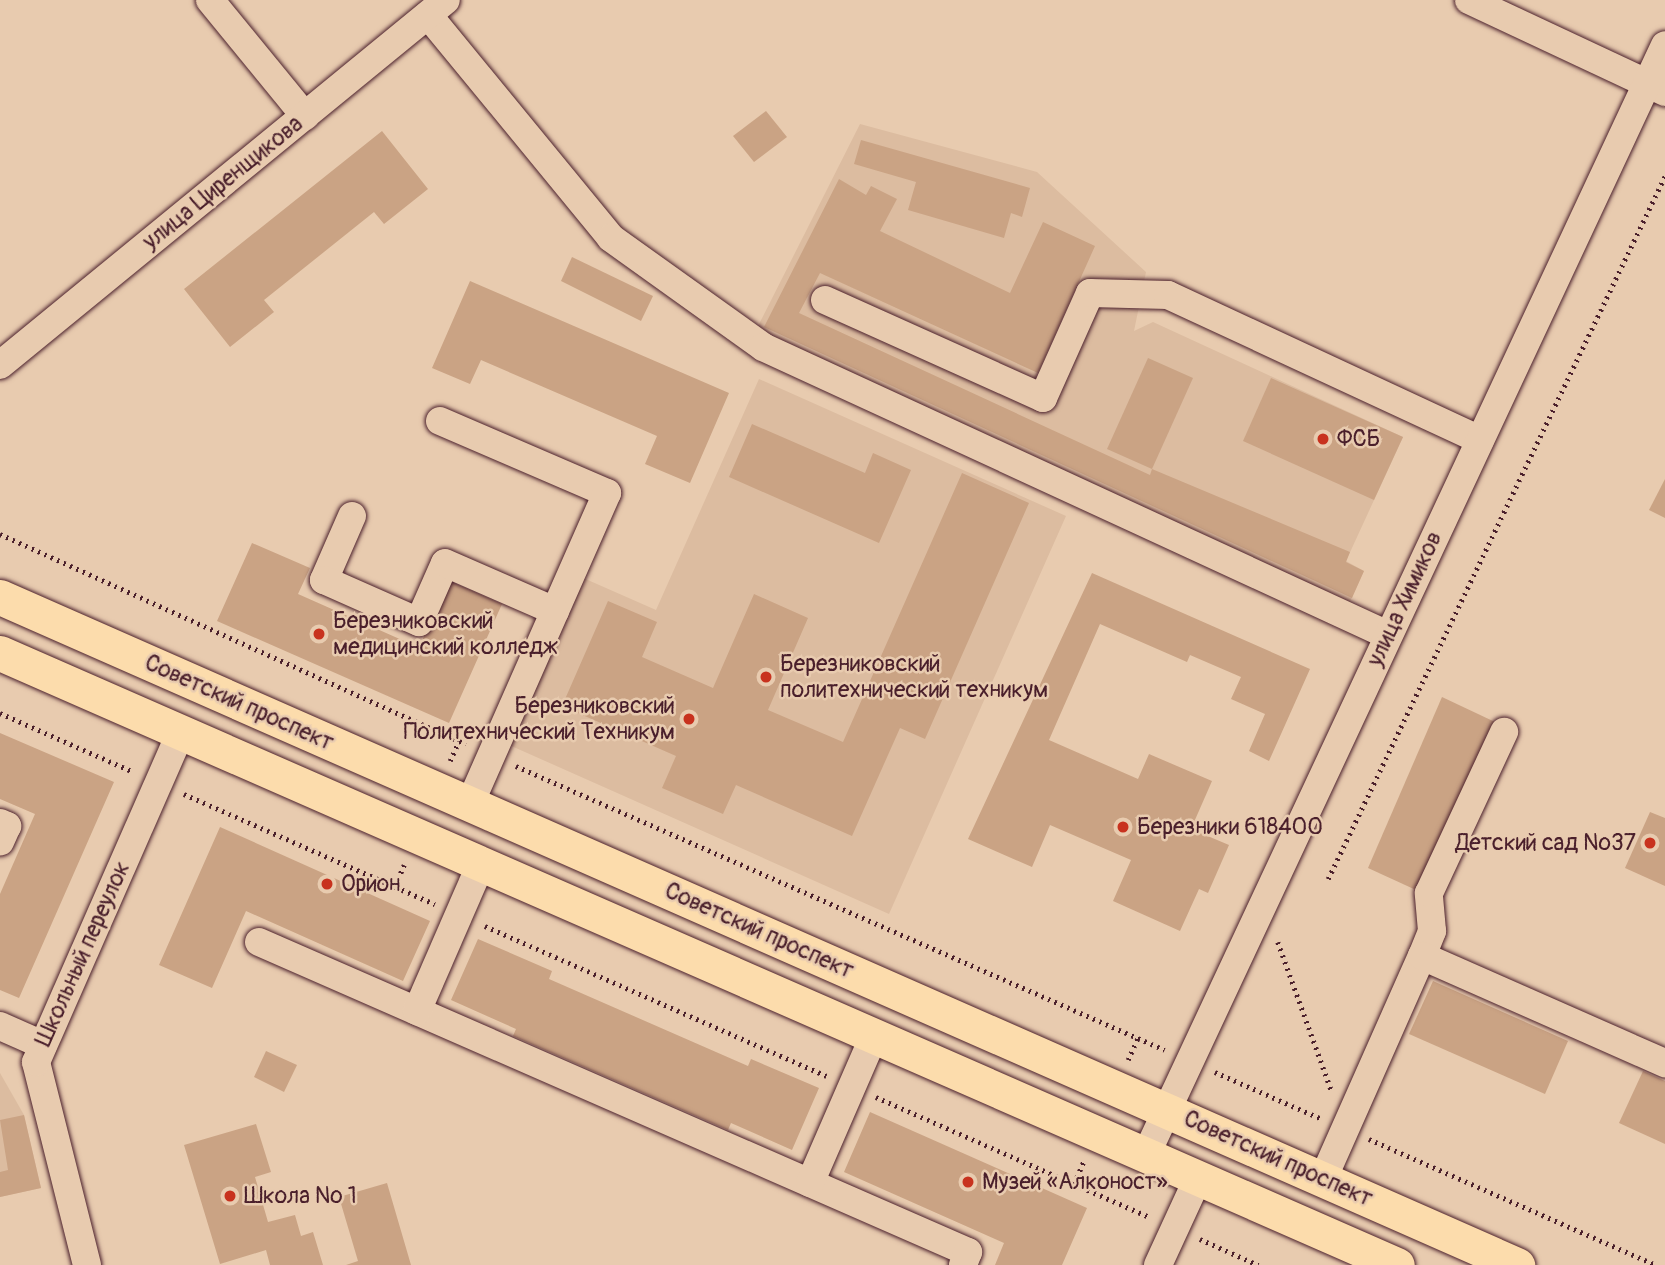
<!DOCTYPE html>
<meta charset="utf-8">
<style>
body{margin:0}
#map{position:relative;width:1665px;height:1265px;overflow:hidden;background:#e8cbaf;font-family:Pangolin,sans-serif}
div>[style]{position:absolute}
.built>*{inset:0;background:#dcbca0}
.building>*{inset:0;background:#caa384}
.path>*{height:4.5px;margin-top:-2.25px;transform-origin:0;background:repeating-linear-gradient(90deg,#4a1f2b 0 2px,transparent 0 7px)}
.roads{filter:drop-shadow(0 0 2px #4a1f2b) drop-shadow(0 0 2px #4a1f2b)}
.minor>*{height:28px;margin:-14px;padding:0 14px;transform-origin:14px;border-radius:14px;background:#e8cbaf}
.major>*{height:35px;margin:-17.5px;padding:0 17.5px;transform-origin:17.5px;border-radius:17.5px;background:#fcdcac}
.dots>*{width:19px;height:19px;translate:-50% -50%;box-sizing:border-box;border:4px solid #e8cbaf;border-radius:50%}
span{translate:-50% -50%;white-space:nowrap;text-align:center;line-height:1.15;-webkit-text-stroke:5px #e8cbaf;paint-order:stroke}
.street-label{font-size:23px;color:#4a1f2b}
.poi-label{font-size:23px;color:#4a1f2b}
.left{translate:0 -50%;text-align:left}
.right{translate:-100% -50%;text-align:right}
</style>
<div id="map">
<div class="built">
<i style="clip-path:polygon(860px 124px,1037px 172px,1146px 272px,1134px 331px,1153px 322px,1403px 437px,1346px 561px,1364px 571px,1341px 621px,747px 348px)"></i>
<i style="clip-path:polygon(759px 379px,1066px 516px,889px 914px,507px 744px,581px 577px,656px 610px)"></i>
<i style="clip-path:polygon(0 1073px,24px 1115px,41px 1188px,0 1197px)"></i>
</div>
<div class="building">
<i style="clip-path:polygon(766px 111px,787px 137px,754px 162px,733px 136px)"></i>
<i style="clip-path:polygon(382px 131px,428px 189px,384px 224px,374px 212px,264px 300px,274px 312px,230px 347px,184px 289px)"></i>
<i style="clip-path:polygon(861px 140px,1030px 188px,1022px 217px,1011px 213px,1004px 238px,908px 210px,916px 182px,854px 164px)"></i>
<i style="clip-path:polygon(839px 179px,866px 195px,871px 186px,897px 199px,880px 231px,1010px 293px,1043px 222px,1095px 246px,1038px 373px,820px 273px,799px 313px,1150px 475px,1152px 469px,1350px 552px,1346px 562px,1364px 571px,1352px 598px,764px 327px)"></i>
<i style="clip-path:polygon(572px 257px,653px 296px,641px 321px,561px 281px)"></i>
<i style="clip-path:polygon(470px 281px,729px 393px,690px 483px,645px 464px,657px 436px,481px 360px,470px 384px,432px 368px)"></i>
<i style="clip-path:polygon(1148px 358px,1193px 378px,1152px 469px,1107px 449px)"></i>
<i style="clip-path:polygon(1271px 378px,1403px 437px,1374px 500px,1243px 441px)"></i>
<i style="clip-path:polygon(752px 424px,865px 473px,873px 453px,911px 470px,879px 543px,729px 477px)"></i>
<i style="clip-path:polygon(962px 473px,1029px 503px,925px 739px,900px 728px,852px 836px,736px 785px,723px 814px,662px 788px,676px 756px,562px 706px,608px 601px,657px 622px,642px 657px,713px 688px,754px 594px,808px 618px,768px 710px,843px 742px)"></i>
<i style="clip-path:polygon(1665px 479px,1665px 518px,1649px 510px)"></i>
<i style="clip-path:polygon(252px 543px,310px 568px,298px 594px,420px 648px,443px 578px,502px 604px,449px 723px,217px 621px)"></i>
<i style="clip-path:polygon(1092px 573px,1310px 669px,1269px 761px,1249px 751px,1265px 714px,1231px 699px,1241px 677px,1190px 655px,1187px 662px,1100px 624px,1049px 740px,1138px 779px,1149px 754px,1212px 781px,1191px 829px,1229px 845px,1208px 893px,1199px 889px,1180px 931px,1113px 901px,1131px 860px,1050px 825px,1032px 867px,968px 839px)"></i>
<i style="clip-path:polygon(1442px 697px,1495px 722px,1416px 890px,1368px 868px)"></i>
<i style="clip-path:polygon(0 733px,114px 782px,19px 998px,0 990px,0 894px,35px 814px,0 799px)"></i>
<i style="clip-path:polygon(1650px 812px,1665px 818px,1665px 886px,1625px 868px)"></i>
<i style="clip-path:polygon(220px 827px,430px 921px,403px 981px,246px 911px,212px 988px,159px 965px)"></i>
<i style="clip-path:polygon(478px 939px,552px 971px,549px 979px,748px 1066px,751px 1059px,819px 1088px,792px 1150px,731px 1123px,728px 1130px,513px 1036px,516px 1029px,451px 1000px)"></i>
<i style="clip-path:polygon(1433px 981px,1568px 1041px,1545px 1094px,1409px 1034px)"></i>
<i style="clip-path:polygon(266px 1051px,297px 1065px,284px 1092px,254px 1077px)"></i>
<i style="clip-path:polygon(1643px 1071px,1665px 1081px,1665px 1144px,1619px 1123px)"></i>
<i style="clip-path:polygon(870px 1112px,1087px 1208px,1062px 1265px,995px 1265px,1004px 1243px,844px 1172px)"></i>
<i style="clip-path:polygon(24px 1115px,41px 1188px,0 1197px,0 1172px,8px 1170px,0 1120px)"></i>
<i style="clip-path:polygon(256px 1124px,271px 1172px,255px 1177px,268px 1222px,295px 1215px,301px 1236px,313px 1232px,323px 1265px,270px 1265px,266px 1250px,220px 1264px,184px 1145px)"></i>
<i style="clip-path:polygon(387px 1183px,411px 1265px,346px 1265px,358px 1261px,339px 1197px)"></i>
</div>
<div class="path">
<i style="left:0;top:534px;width:511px;rotate:24.26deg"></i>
<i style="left:0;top:713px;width:146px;rotate:23.8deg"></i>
<i style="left:450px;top:761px;width:22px;rotate:-66deg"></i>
<i style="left:516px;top:766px;width:708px;rotate:23.63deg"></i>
<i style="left:184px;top:794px;width:274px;rotate:23.7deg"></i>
<i style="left:1328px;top:879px;width:780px;rotate:-64.39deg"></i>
<i style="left:395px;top:886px;width:23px;rotate:-67deg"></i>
<i style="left:485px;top:926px;width:373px;rotate:23.7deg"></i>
<i style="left:1278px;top:942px;width:159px;rotate:70.2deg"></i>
<i style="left:1128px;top:1060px;width:24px;rotate:-66deg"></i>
<i style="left:1215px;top:1072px;width:117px;rotate:23.7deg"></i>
<i style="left:876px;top:1097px;width:299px;rotate:23.7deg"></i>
<i style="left:1369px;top:1139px;width:313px;rotate:23.7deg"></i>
<i style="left:1074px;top:1184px;width:25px;rotate:-67deg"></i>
<i style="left:1200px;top:1239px;width:64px;rotate:24.1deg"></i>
</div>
<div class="roads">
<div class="minor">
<i style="left:210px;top:0;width:150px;rotate:50.7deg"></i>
<i style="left:1469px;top:0;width:217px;rotate:25.1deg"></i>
<i style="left:428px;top:15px;width:288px;rotate:50.6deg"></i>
<i style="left:611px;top:238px;width:187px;rotate:35.6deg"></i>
<i style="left:763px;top:347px;width:688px;rotate:24.74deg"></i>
<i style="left:825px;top:300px;width:239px;rotate:24.2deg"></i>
<i style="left:1043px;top:398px;width:115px;rotate:-65.9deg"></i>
<i style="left:1090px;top:293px;width:78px;rotate:1.5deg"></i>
<i style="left:1168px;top:295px;width:344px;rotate:24.9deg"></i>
<i style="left:0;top:365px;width:576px;rotate:-39.3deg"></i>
<i style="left:440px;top:421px;width:182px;rotate:23.3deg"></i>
<i style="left:607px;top:493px;width:340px;rotate:113.8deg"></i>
<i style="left:352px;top:516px;width:70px;rotate:113.6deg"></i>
<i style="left:324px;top:580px;width:104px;rotate:23.9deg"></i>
<i style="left:419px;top:622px;width:64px;rotate:-66.2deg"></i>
<i style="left:445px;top:563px;width:120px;rotate:23.6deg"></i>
<i style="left:0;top:823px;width:8px;rotate:23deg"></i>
<i style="left:7px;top:826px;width:17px;rotate:114deg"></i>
<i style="left:259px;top:942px;width:774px;rotate:23.62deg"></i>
<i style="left:968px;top:1252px;width:14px;rotate:111deg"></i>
<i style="left:1422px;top:956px;width:27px;rotate:-68deg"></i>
<i style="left:1432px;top:931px;width:38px;rotate:-95deg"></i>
<i style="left:1429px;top:893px;width:178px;rotate:-65deg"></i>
<i style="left:417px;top:1011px;width:160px;rotate:-66.5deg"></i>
<i style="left:0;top:1026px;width:47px;rotate:23.8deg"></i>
<i style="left:1146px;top:1155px;width:1225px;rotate:-64.94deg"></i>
<i style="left:1323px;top:1179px;width:244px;rotate:-66.1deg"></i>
<i style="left:1422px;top:956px;width:266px;rotate:23.8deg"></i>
<i style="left:810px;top:1183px;width:160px;rotate:-66.5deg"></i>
<i style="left:87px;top:1265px;width:209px;rotate:-104.1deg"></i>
<i style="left:36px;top:1062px;width:360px;rotate:-66.3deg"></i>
<i style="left:1158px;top:1265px;width:96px;rotate:-65.3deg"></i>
</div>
<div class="major">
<i style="left:0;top:597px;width:1658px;rotate:23.77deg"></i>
<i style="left:0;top:653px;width:1525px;rotate:23.66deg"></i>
</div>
</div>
<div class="dots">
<i style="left:1323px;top:439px;background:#c8321e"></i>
<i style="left:319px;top:634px;background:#c8321e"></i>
<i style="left:766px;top:677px;background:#c8321e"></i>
<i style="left:689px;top:719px;background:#c8321e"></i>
<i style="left:1123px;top:827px;background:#c8321e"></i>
<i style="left:1650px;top:843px;background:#c8321e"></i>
<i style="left:327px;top:884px;background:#c8321e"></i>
<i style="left:968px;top:1182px;background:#c8321e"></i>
<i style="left:230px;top:1196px;background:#c8321e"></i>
</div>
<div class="street-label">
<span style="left:223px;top:183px;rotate:-39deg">улица Циренщикова</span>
<span style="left:1405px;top:599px;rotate:-65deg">улица Химиков</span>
<span style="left:239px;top:703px;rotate:24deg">Советский проспект</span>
<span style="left:759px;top:931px;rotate:24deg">Советский проспект</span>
<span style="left:83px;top:954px;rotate:-66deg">Школьный переулок</span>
<span style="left:1278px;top:1159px;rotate:24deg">Советский проспект</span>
</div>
<div class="poi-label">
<span class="left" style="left:1337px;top:439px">ФСБ</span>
<span class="left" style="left:333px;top:634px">Березниковский<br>медицинский колледж</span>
<span class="left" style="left:780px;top:677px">Березниковский<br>политехнический техникум</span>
<span class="right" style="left:675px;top:719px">Березниковский<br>Политехнический Техникум</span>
<span class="left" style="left:1137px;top:827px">Березники 618400</span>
<span class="right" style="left:1636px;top:843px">Детский сад №37</span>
<span class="left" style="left:341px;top:884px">Орион</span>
<span class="left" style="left:982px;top:1182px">Музей «Алконост»</span>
<span class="left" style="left:244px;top:1196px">Школа № 1</span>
</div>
</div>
